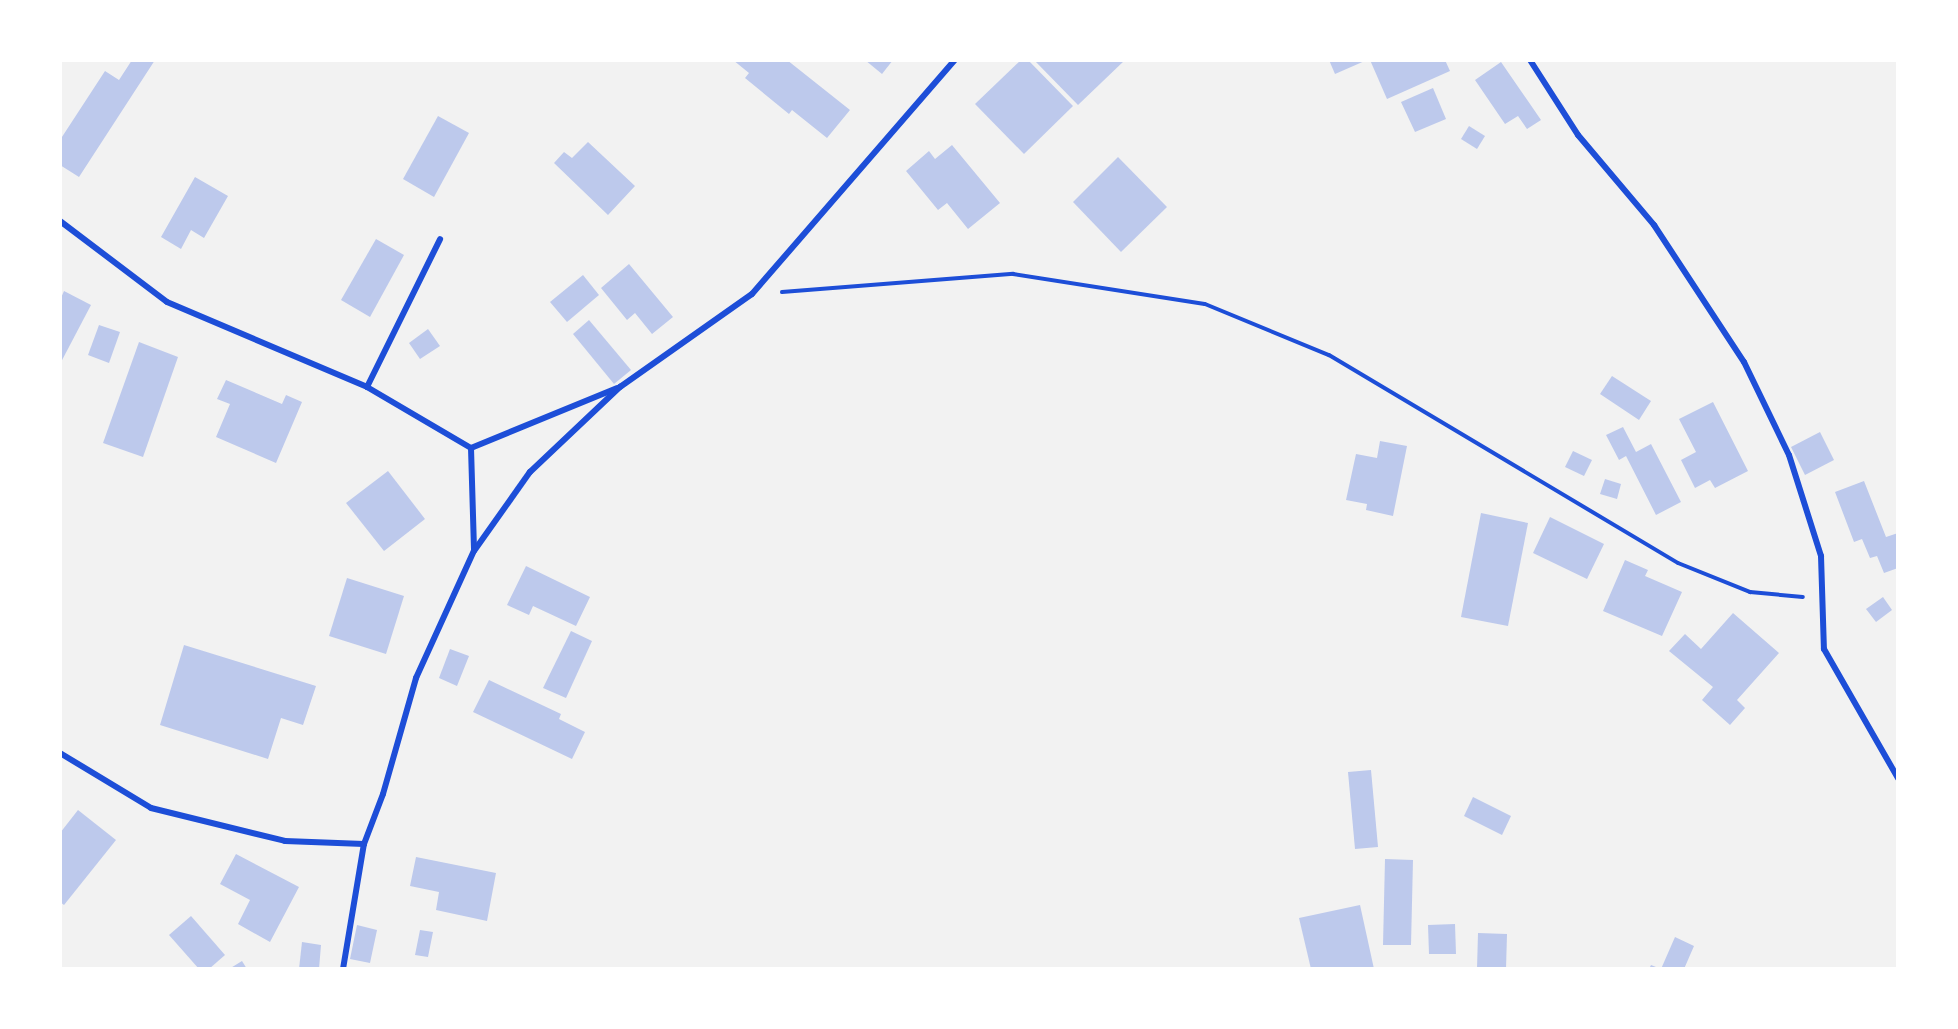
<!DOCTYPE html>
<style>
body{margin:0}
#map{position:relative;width:1958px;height:1029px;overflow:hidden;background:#f2f2f2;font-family:"Source Sans 3",sans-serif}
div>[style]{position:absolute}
.building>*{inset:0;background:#bdc9ec}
.path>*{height:4px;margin:-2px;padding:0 2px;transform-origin:2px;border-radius:2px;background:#1d4ed8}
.minor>*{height:6px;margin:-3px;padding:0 3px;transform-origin:3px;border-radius:3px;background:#1d4ed8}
span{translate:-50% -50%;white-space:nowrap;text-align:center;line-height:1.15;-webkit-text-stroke:4.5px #fff;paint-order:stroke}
.frame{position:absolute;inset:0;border:62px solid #fff;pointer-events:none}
</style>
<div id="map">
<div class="building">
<i style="clip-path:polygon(132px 60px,155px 60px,79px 177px,60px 165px,60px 140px,105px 71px,119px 80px)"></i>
<i style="clip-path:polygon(733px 60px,787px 60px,850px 110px,827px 138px,792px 110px,789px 114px,745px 78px,749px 73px)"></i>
<i style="clip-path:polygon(865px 60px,893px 60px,882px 74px)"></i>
<i style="clip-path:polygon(1021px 60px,1028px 60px,1073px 106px,1024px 154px,975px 104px)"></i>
<i style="clip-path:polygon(1034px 60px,1125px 60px,1078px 105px)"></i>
<i style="clip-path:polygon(1329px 60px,1367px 60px,1335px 74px)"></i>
<i style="clip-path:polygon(1370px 60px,1445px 60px,1450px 71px,1387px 99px)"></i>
<i style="clip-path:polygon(1501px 62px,1541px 120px,1527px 129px,1518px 116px,1505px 124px,1475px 80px)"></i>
<i style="clip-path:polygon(1433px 88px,1446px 119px,1415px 132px,1401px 102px)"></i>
<i style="clip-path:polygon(438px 116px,469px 133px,434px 197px,403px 179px)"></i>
<i style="clip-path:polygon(1469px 126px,1485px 136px,1477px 149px,1461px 139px)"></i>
<i style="clip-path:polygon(588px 142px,635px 186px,608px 215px,554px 163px,564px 152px,572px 158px)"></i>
<i style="clip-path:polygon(952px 145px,1000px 203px,968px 229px,947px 203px,938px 210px,906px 171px,929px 151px,935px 159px)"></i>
<i style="clip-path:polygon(1118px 157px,1167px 207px,1121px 252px,1073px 202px)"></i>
<i style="clip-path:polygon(195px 177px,228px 196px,204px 238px,191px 230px,181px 249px,161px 237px)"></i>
<i style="clip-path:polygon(376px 239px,404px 255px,370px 317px,341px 300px)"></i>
<i style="clip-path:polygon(629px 264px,673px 317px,652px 334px,635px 313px,627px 320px,601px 288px)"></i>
<i style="clip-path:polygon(583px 275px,599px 295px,567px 322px,550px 302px)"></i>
<i style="clip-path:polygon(64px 291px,91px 305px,60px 364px,60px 300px)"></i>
<i style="clip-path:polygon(589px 320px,631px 370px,614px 384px,573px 334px)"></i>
<i style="clip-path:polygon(99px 325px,120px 332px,109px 363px,88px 355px)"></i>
<i style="clip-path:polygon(428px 329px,440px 346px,420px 359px,409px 343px)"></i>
<i style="clip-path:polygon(139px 342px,178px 357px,143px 457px,103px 443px)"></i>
<i style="clip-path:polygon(1612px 376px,1651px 401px,1639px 420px,1600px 394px)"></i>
<i style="clip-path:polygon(226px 380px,282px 404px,286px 395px,302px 402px,276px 463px,216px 437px,230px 404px,217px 399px)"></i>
<i style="clip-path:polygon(1713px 402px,1748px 471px,1715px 488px,1710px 480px,1695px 488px,1681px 460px,1696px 452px,1679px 419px)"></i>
<i style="clip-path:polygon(1623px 427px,1636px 452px,1651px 444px,1681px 502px,1656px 515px,1626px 456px,1619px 460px,1606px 435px)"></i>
<i style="clip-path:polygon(1820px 432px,1834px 460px,1805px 475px,1791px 447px)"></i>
<i style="clip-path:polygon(1380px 441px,1407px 446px,1393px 516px,1366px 510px,1367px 504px,1346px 500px,1356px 454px,1377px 458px)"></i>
<i style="clip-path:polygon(1573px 451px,1592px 460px,1584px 476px,1565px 467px)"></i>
<i style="clip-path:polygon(388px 471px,425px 519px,384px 551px,346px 503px)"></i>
<i style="clip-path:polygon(1605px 479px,1621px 484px,1617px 499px,1600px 494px)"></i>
<i style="clip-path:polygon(1864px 481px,1886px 537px,1898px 533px,1898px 568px,1884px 573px,1877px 556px,1870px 558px,1862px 539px,1854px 542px,1835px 492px)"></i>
<i style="clip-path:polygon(1481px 513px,1528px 523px,1508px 626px,1461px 617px)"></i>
<i style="clip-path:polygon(1550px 517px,1604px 544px,1587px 579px,1533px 553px)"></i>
<i style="clip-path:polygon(1625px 560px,1648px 570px,1645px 576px,1682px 592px,1662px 636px,1603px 611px)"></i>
<i style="clip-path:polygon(526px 566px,590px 597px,576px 626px,533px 606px,529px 615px,507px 605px)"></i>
<i style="clip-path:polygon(347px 578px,404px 596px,386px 654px,329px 636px)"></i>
<i style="clip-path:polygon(1883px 597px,1892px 610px,1876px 622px,1866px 609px)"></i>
<i style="clip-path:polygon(1733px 613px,1779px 653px,1737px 700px,1745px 708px,1730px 725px,1702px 700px,1713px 687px,1669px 651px,1685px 634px,1701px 649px)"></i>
<i style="clip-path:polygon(571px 631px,592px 641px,566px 698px,543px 688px)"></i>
<i style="clip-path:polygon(184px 645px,316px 686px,303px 725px,281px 718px,268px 759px,160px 725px)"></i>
<i style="clip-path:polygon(450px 649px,469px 656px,457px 686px,439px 678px)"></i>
<i style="clip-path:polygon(489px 680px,561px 714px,559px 719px,585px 732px,572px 759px,473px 712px)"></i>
<i style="clip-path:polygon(1371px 770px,1378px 847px,1355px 849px,1348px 772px)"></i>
<i style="clip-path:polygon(1473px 797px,1511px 816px,1502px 835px,1464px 816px)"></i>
<i style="clip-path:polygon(78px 810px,116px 840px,64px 905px,60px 902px,60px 833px)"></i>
<i style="clip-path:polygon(236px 854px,299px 887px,270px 942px,238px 924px,250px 900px,220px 884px)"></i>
<i style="clip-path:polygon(416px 857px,496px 873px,487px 921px,436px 910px,439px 892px,410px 886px)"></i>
<i style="clip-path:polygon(1385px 859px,1413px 860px,1411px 945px,1383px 945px)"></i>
<i style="clip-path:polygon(1360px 905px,1374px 969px,1311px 969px,1299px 918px)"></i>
<i style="clip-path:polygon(191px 916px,225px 955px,209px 969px,199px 969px,169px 935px)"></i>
<i style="clip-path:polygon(1455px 924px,1456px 954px,1429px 954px,1428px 925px)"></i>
<i style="clip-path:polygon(357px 925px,377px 930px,370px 963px,350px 959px)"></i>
<i style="clip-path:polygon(420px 930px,433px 932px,428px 957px,415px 955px)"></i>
<i style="clip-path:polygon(1478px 933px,1507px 934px,1506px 969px,1477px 969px)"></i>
<i style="clip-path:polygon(1675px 937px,1694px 946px,1684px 969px,1649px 969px,1651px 965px,1661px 969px)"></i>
<i style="clip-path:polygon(302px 942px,321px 945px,319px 969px,299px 969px)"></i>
<i style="clip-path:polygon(242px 961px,247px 969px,229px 969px)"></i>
</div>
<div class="path">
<i style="left:782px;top:292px;width:232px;rotate:-4.5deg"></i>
<i style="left:1013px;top:274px;width:194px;rotate:8.9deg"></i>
<i style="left:1205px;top:304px;width:134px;rotate:22.4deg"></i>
<i style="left:1329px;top:355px;width:406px;rotate:30.8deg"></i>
<i style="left:1678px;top:563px;width:78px;rotate:21.9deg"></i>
<i style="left:1750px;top:592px;width:53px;rotate:5.4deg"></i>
</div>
<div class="minor">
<i style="left:1530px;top:60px;width:89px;rotate:57.4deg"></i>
<i style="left:1578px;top:135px;width:118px;rotate:49.8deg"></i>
<i style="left:1654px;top:225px;width:164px;rotate:56.7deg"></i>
<i style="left:1744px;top:362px;width:103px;rotate:64.2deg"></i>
<i style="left:1789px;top:455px;width:106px;rotate:72.4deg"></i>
<i style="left:1821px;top:556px;width:93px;rotate:88.2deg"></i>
<i style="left:1824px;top:649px;width:149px;rotate:60.2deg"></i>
<i style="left:60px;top:221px;width:134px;rotate:37.1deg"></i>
<i style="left:167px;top:302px;width:217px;rotate:23deg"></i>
<i style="left:367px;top:387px;width:121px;rotate:30.4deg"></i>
<i style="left:367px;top:387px;width:165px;rotate:-63.7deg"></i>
<i style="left:471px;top:448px;width:158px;rotate:-22.3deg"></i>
<i style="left:471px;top:448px;width:101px;rotate:88.3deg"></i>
<i style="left:60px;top:753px;width:106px;rotate:31.1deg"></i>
<i style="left:151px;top:808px;width:138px;rotate:13.8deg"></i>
<i style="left:285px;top:841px;width:79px;rotate:2.2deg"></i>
<i style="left:343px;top:969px;width:127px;rotate:-80.5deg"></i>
<i style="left:364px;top:844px;width:53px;rotate:-69.2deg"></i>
<i style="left:383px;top:794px;width:121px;rotate:-74.1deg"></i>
<i style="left:416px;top:678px;width:140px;rotate:-65.5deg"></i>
<i style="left:474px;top:551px;width:97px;rotate:-54.7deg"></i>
<i style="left:530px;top:472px;width:124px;rotate:-43.4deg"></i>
<i style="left:620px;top:387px;width:161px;rotate:-35.2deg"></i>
<i style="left:752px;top:294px;width:310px;rotate:-49.1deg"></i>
</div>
<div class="frame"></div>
</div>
